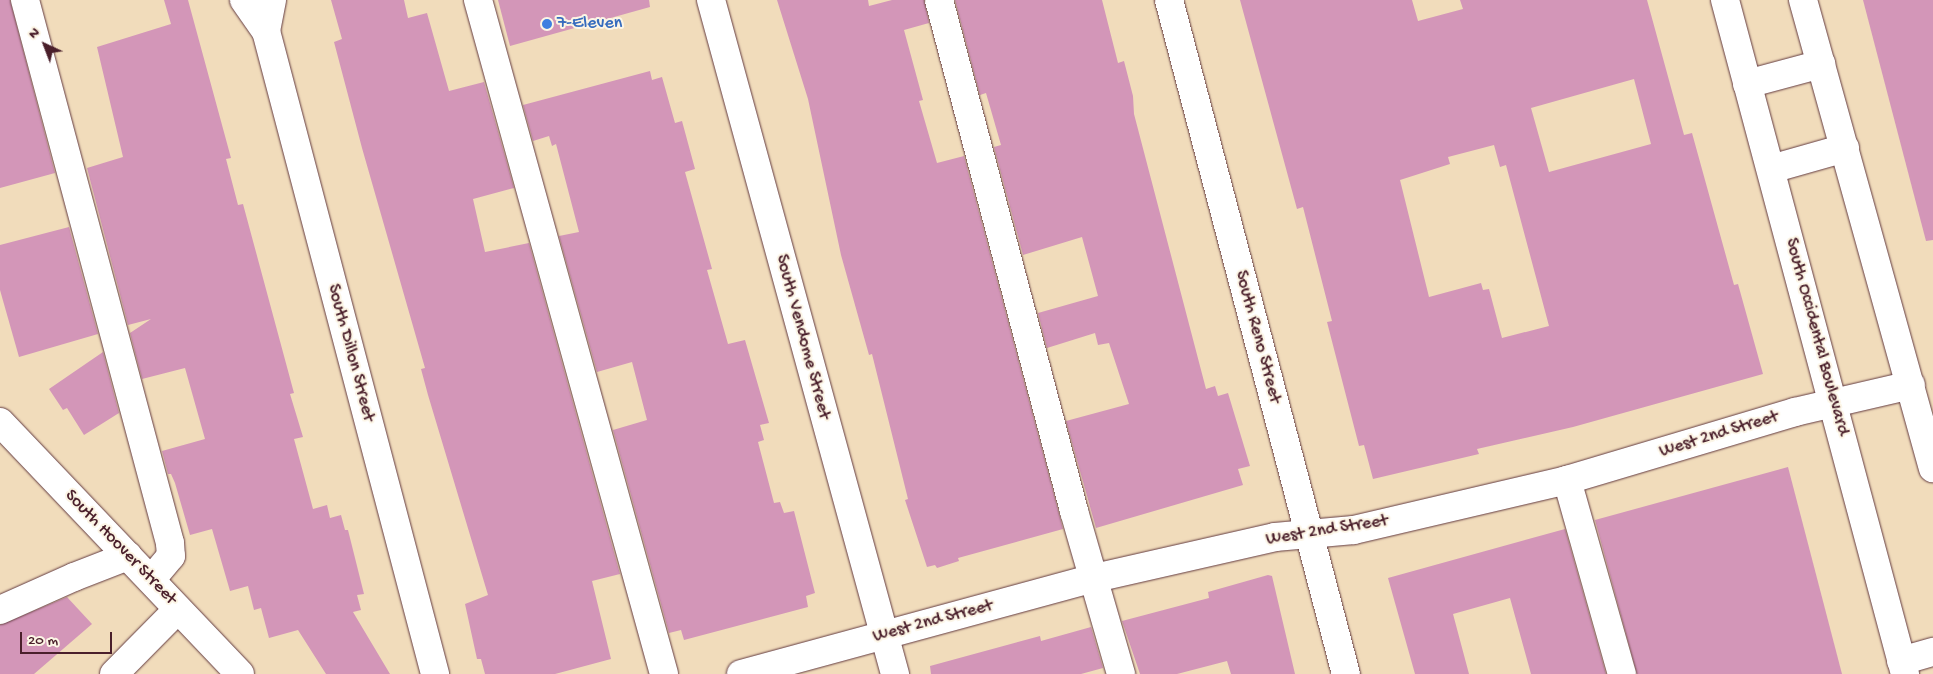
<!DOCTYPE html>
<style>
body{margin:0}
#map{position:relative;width:1933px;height:674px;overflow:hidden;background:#f1dcbb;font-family:"Gochi Hand",sans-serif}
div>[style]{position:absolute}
.building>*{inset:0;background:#d396b8}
.roads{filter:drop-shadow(0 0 1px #633b41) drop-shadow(0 0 1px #633b41)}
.minor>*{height:28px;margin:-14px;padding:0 14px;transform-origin:14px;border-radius:14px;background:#fff}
.dots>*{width:14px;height:14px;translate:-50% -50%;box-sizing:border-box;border:2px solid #fcf5e5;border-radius:50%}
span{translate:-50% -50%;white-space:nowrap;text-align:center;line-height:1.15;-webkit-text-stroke:4px #fcf5e5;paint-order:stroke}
.shop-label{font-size:18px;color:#366cbe}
.left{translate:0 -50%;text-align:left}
.street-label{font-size:18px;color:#4a1f2b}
.north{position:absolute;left:20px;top:20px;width:50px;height:50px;-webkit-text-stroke:4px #fcf5e5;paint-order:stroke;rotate:317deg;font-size:14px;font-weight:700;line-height:20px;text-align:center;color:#4a1f2b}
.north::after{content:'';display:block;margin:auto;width:18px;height:22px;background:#4a1f2b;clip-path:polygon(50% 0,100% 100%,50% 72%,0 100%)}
.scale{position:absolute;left:20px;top:632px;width:92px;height:22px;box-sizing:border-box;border:2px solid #4a1f2b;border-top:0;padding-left:6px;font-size:15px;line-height:18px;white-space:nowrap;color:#4a1f2b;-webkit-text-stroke:4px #fcf5e5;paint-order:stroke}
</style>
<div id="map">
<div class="building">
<i style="clip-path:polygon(0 0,10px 0,55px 173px,0 188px)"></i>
<i style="clip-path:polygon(164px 0,188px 0,231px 158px,226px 159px,238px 205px,243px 204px,294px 393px,290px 394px,303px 437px,294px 439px,313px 509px,327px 505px,330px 518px,341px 515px,345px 530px,348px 530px,364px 594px,357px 595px,361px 610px,353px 612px,390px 674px,326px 674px,298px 630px,269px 638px,261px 608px,254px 610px,248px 586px,230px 591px,212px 529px,190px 535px,175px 483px,171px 474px,168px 474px,162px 451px,205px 439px,185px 368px,142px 379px,130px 333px,151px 319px,128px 325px,87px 168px,123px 157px,97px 47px,171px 24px)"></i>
<i style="clip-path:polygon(331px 0,404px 0,408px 18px,427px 13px,449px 91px,484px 82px,514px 188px,473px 199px,485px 252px,529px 243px,620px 574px,592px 581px,611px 659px,555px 674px,485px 674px,481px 659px,477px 659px,465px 604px,488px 595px,428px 395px,421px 369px,425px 368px,362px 148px,334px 42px,342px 39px)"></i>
<i style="clip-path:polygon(498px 0,649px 0,650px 7px,510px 46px)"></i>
<i style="clip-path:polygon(777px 0,868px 0,869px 6px,892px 0,924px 0,929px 23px,904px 30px,923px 100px,919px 101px,937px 163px,964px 156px,1063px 529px,958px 558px,959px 561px,937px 568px,935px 565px,927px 567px,905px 500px,908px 499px,872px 354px,869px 355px,841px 255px,808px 99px)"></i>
<i style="clip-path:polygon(955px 0,1102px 0,1118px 63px,1124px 61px,1133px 96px,1134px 114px,1206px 389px,1215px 386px,1218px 396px,1228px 393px,1250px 466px,1238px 469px,1243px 485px,1096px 528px,1066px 421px,1129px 404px,1109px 343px,1098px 345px,1095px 333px,1047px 348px,1038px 313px,1098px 296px,1082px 237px,1023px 255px,994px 147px,1001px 145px,986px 93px,980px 95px)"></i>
<i style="clip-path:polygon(evenodd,1240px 0,1412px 0,1418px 21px,1463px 9px,1460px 0,1647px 0,1684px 135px,1692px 133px,1734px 285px,1738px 284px,1763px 374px,1573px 427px,1477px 449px,1479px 454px,1373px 479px,1364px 445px,1359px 446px,1327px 322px,1332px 321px,1303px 207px,1297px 209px,1240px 0,1634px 79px,1651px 144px,1549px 172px,1531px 108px,1634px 79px,1240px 0,1494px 145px,1500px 167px,1506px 165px,1549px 326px,1502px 338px,1489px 289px,1483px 290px,1481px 283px,1429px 297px,1400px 180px,1450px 164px,1448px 157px,1494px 145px)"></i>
<i style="clip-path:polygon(1863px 0,1933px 0,1933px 240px,1926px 241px)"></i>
<i style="clip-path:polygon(650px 71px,652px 80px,662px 77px,675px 123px,682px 121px,695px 169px,685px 172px,712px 269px,707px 270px,728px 344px,745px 340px,769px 423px,760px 425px,764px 440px,758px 442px,774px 503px,780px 502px,784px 513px,794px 511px,815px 593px,806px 596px,808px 607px,684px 640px,681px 630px,669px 633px,613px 430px,647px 420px,632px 362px,597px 372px,559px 236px,579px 232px,556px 144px,552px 146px,549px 136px,533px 141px,523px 105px)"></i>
<i style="clip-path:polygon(69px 227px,98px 334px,19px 357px,0 290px,0 245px)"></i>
<i style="clip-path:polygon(103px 352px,119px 413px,84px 435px,67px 408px,63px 410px,49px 389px)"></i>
<i style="clip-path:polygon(1788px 467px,1842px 674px,1637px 674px,1595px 520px)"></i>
<i style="clip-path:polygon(1565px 529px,1606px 674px,1531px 674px,1510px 598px,1453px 614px,1469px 674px,1415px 674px,1388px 578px)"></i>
<i style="clip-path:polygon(1268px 575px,1272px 576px,1295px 674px,1231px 674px,1227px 661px,1177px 674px,1140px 674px,1122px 621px,1209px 598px,1208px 592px)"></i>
<i style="clip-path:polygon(67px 597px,92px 624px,34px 674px,0 674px,0 625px)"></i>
<i style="clip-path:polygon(1091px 627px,1103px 668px,1081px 674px,931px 674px,930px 666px,1040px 636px,1041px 641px)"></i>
</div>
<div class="roads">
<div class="minor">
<i style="left:25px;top:0;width:562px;rotate:75.05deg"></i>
<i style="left:170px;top:543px;width:13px;rotate:86deg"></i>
<i style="left:171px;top:556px;width:31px;rotate:130deg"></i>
<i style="left:244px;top:0;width:38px;rotate:55deg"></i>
<i style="left:266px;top:31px;width:665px;rotate:75.27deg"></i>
<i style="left:478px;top:0;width:699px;rotate:74.57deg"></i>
<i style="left:711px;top:0;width:699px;rotate:74.73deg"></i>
<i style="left:939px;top:0;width:529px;rotate:75.2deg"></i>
<i style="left:1074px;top:511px;width:170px;rotate:73.9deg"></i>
<i style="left:1169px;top:0;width:697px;rotate:75.29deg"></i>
<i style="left:1725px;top:0;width:698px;rotate:75.05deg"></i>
<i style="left:1803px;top:0;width:486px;rotate:74.5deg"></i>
<i style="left:266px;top:31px;width:32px;rotate:-79deg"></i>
<i style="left:1747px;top:84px;width:77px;rotate:-15.1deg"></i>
<i style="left:1771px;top:169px;width:77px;rotate:-15.8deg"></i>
<i style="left:0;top:422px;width:348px;rotate:46.4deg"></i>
<i style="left:1567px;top:480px;width:202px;rotate:74.2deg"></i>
<i style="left:0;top:610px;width:81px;rotate:-24deg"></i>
<i style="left:74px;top:577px;width:58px;rotate:-21.3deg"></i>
<i style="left:1901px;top:661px;width:33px;rotate:-16deg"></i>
<i style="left:114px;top:674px;width:91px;rotate:-45.4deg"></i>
<i style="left:741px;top:674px;width:367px;rotate:-15.2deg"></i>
<i style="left:1095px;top:578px;width:185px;rotate:-12.8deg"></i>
<i style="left:1275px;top:537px;width:79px;rotate:-5.1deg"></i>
<i style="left:1354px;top:530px;width:219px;rotate:-13.2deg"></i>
<i style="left:1567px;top:480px;width:238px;rotate:-16.6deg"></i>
<i style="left:1795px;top:412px;width:119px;rotate:-13.1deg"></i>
</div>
</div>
<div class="dots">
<i style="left:547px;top:24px;background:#3f7fe0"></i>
</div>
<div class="shop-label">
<span class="left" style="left:557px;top:24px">7-Eleven</span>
</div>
<div class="street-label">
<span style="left:802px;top:337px;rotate:75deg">South Vendome Street</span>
<span style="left:1257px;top:337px;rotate:75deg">South Reno Street</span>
<span style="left:1816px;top:337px;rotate:75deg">South Occidental Boulevard</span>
<span style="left:350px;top:353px;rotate:75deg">South Dillon Street</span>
<span style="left:1719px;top:435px;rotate:-17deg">West 2nd Street</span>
<span style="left:1327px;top:531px;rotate:-9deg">West 2nd Street</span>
<span style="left:120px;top:548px;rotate:46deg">South Hoover Street</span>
<span style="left:933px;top:622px;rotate:-15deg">West 2nd Street</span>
</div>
<div class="north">N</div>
<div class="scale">20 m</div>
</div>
